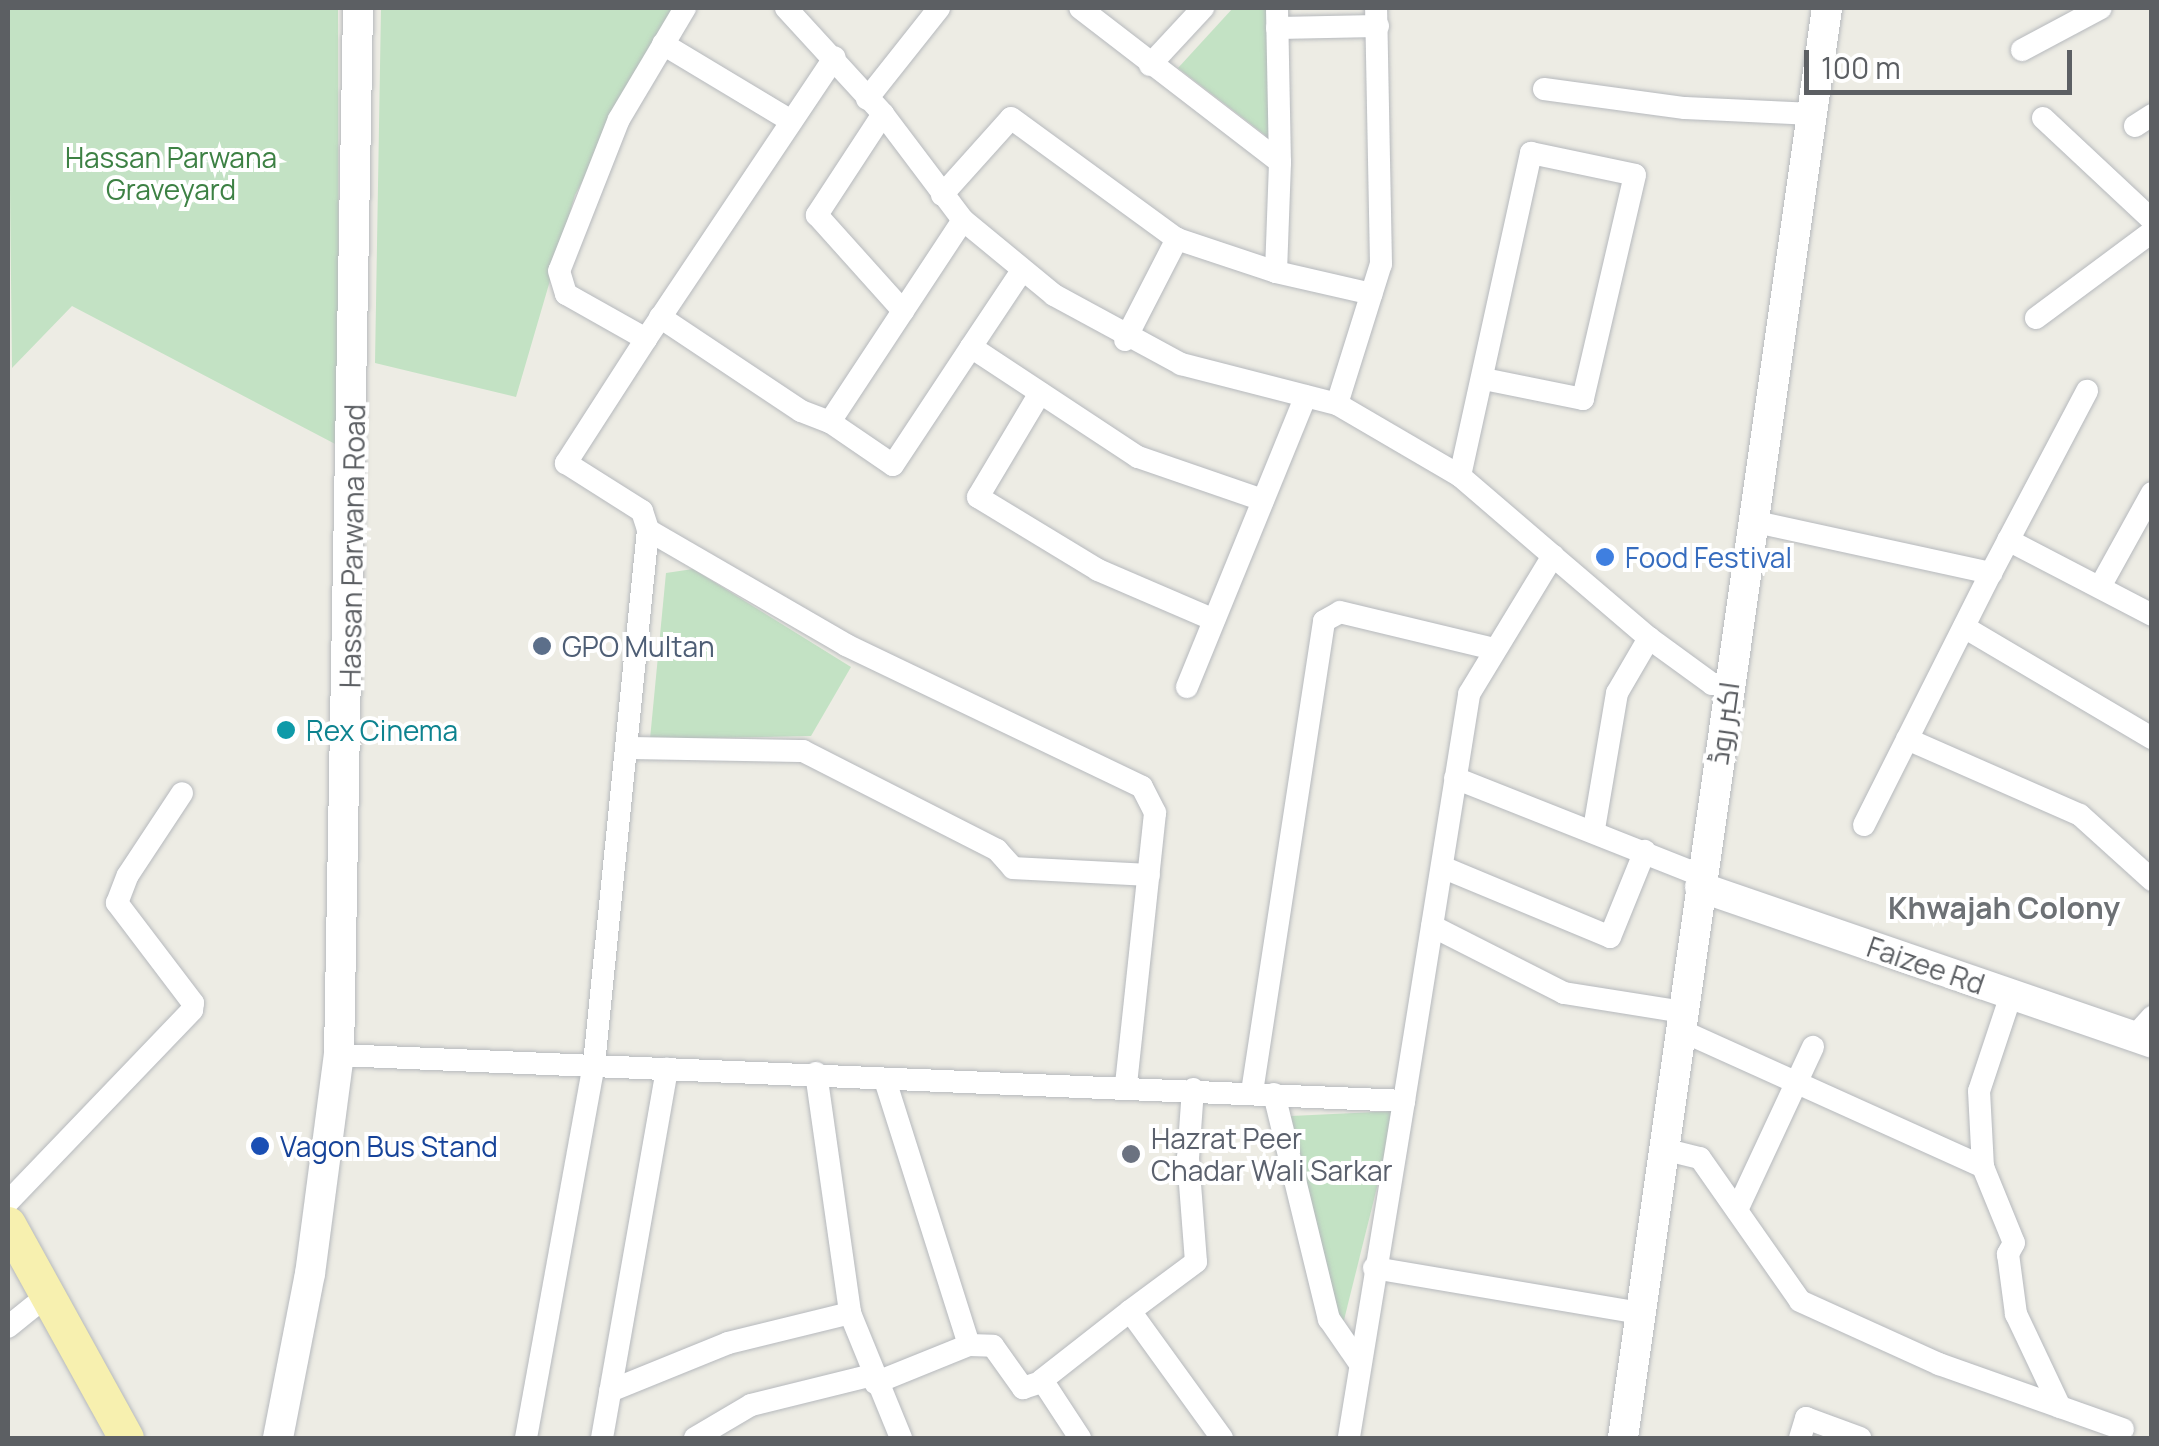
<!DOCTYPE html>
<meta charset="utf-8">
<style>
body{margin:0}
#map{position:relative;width:2159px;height:1446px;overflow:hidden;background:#edece4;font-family:Manrope,Cairo,sans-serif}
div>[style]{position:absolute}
.green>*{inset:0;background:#c3e2c4}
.roads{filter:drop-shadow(0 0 2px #b6b9bd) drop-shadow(0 0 2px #b6b9bd)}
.street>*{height:22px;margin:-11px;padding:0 11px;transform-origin:11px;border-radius:11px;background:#fff}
.secondary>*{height:30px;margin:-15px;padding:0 15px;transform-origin:15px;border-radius:15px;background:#fff}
.primary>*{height:35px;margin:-17.5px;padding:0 17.5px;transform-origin:17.5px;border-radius:17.5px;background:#f7f0af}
.dots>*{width:28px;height:28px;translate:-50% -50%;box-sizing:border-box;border:5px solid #fff;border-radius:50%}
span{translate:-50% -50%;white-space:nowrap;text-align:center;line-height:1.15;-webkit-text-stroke:8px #fff;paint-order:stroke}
.park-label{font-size:28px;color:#3d8144}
.street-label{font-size:28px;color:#5c5f63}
.shop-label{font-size:28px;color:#366cbe}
.left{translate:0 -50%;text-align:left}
.service-label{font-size:28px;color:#4e5e75}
.culture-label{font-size:28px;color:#0d838f}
.worship-label{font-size:28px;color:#5b616d}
.transit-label{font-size:28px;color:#164399}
.neighbourhood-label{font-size:30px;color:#6d7175;font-weight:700}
.frame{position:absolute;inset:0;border:10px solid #5c5f63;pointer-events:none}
.scale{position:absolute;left:1804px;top:50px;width:268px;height:45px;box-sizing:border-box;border:5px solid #5c5f63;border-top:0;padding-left:12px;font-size:30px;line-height:35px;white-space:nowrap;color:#5c5f63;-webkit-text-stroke:8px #fff;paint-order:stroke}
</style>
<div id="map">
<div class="green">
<i style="clip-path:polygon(8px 8px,338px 8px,339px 446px,72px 306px,12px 368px)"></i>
<i style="clip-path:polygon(381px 8px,677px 8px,575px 195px,516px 397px,375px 363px)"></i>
<i style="clip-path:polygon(1233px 8px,1272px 8px,1269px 138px,1178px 68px)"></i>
<i style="clip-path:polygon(693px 569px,851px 667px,811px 736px,650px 739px,666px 573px)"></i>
<i style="clip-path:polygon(1396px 1111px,1342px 1328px,1291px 1116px)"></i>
</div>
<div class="roads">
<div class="street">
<i style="left:685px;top:8px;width:129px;rotate:120.7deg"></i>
<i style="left:619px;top:119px;width:163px;rotate:111.5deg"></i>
<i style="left:559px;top:271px;width:24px;rotate:73deg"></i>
<i style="left:566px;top:294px;width:92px;rotate:29.4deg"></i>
<i style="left:646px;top:339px;width:148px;rotate:122.8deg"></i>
<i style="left:566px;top:463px;width:90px;rotate:32.3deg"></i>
<i style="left:642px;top:511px;width:20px;rotate:72deg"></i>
<i style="left:648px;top:530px;width:229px;rotate:30.1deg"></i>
<i style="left:846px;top:645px;width:328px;rotate:25.6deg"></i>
<i style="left:1142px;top:787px;width:29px;rotate:63deg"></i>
<i style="left:1155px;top:813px;width:275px;rotate:96.1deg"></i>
<i style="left:786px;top:8px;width:144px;rotate:47.5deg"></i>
<i style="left:883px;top:114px;width:133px;rotate:53deg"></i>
<i style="left:963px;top:220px;width:118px;rotate:39.5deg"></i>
<i style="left:1054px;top:295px;width:145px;rotate:28.5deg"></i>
<i style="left:1181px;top:364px;width:161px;rotate:14.4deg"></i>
<i style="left:1337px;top:404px;width:143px;rotate:30.3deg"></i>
<i style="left:1460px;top:476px;width:123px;rotate:40.7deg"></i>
<i style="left:1277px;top:8px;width:154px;rotate:88.9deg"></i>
<i style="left:1277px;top:28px;width:101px;rotate:-1.1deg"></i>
<i style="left:663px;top:44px;width:149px;rotate:31deg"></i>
<i style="left:2022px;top:50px;width:89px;rotate:-28deg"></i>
<i style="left:1150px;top:65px;width:78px;rotate:-47.1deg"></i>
<i style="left:1544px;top:89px;width:142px;rotate:7.7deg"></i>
<i style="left:1685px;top:108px;width:128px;rotate:2.7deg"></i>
<i style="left:867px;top:99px;width:116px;rotate:-51.6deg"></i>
<i style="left:883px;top:114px;width:121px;rotate:123.2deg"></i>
<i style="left:817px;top:215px;width:129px;rotate:48.1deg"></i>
<i style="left:2043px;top:118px;width:149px;rotate:43.1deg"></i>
<i style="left:2135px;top:126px;width:20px;rotate:-33deg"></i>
<i style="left:942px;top:195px;width:103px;rotate:-48.1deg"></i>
<i style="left:1011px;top:118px;width:205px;rotate:36.1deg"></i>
<i style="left:1177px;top:239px;width:104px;rotate:18.4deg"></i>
<i style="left:1276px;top:272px;width:110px;rotate:-87.9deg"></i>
<i style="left:1280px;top:162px;width:252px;rotate:-142.4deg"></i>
<i style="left:963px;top:220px;width:242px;rotate:123.4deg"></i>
<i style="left:830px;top:422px;width:76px;rotate:34.3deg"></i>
<i style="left:893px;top:465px;width:141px;rotate:-56.5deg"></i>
<i style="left:1021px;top:272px;width:90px;rotate:123.7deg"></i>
<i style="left:971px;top:347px;width:200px;rotate:33.4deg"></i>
<i style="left:1138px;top:457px;width:132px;rotate:19deg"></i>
<i style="left:1276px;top:272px;width:98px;rotate:12.9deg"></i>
<i style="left:660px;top:317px;width:169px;rotate:33.7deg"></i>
<i style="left:801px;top:411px;width:31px;rotate:21deg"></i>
<i style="left:2036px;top:318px;width:144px;rotate:-36.6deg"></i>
<i style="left:646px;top:339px;width:339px;rotate:-56.2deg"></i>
<i style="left:1125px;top:340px;width:114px;rotate:-62.8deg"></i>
<i style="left:1040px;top:393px;width:121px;rotate:120.8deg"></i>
<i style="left:978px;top:497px;width:140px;rotate:31.3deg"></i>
<i style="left:1098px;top:570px;width:126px;rotate:23.3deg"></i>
<i style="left:1337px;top:404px;width:147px;rotate:-72.6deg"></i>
<i style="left:1381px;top:264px;width:256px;rotate:-91.1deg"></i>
<i style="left:1460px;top:476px;width:331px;rotate:-77.6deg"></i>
<i style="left:1531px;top:153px;width:106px;rotate:11.9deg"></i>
<i style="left:1635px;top:175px;width:230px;rotate:103.1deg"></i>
<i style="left:1583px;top:399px;width:101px;rotate:-168.6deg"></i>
<i style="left:1752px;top:521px;width:245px;rotate:12.3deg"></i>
<i style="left:1991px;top:573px;width:206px;rotate:-62.2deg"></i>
<i style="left:2008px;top:540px;width:162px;rotate:27.5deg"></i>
<i style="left:2101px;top:585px;width:105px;rotate:-61deg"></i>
<i style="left:1964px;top:627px;width:218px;rotate:30.6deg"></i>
<i style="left:1187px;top:687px;width:314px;rotate:-67.8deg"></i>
<i style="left:1907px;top:739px;width:189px;rotate:23.7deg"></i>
<i style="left:2080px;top:815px;width:97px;rotate:42.1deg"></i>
<i style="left:628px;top:748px;width:175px;rotate:1deg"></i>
<i style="left:803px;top:751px;width:218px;rotate:27deg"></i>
<i style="left:997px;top:850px;width:24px;rotate:48deg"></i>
<i style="left:1013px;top:868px;width:136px;rotate:2.9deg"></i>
<i style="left:1455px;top:778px;width:266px;rotate:21.6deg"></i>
<i style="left:1864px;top:825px;width:282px;rotate:-63.3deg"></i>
<i style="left:1594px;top:829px;width:138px;rotate:-80.4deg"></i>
<i style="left:1617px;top:693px;width:64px;rotate:-59.8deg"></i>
<i style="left:1442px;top:867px;width:182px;rotate:22.6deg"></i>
<i style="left:1610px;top:937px;width:93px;rotate:-67.9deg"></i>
<i style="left:1432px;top:926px;width:148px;rotate:26.9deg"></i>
<i style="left:1564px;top:993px;width:120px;rotate:9.1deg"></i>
<i style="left:2011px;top:995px;width:101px;rotate:108.4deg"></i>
<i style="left:1979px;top:1091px;width:76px;rotate:87deg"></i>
<i style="left:1983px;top:1167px;width:82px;rotate:67.8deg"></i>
<i style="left:2014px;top:1243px;width:13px;rotate:119deg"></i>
<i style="left:2008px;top:1254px;width:61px;rotate:82.4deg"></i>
<i style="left:2016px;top:1314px;width:103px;rotate:64.7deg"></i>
<i style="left:1680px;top:1030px;width:333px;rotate:24.3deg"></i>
<i style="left:2134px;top:1037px;width:27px;rotate:-48deg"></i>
<i style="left:339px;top:1055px;width:1066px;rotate:2.47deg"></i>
<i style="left:1404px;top:1101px;width:341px;rotate:99.3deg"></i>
<i style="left:816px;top:1073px;width:242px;rotate:81.9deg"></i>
<i style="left:850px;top:1313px;width:135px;rotate:67.8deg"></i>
<i style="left:885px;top:1080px;width:278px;rotate:72.4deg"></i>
<i style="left:969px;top:1345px;width:24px;rotate:2deg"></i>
<i style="left:993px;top:1346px;width:52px;rotate:54.5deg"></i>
<i style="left:1023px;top:1388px;width:20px;rotate:-18deg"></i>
<i style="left:1193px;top:1089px;width:69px;rotate:94.1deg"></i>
<i style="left:1188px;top:1158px;width:104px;rotate:85.6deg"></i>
<i style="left:1196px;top:1262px;width:82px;rotate:143.4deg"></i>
<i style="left:1130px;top:1311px;width:157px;rotate:54.1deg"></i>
<i style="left:1252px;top:1092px;width:476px;rotate:-81.3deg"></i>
<i style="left:1324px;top:621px;width:18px;rotate:-29deg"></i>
<i style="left:1340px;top:612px;width:158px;rotate:13.5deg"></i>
<i style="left:1274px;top:1094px;width:232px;rotate:76.3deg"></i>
<i style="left:1329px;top:1319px;width:51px;rotate:55.4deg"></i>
<i style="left:1404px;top:1101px;width:412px;rotate:-80.9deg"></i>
<i style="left:1469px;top:694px;width:162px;rotate:-58.7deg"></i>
<i style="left:1553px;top:556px;width:126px;rotate:40.5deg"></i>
<i style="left:1649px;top:638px;width:78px;rotate:36.1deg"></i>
<i style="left:1712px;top:684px;width:16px"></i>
<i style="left:1663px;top:1149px;width:38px;rotate:14deg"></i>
<i style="left:1700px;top:1158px;width:174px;rotate:55deg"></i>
<i style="left:1800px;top:1301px;width:153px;rotate:24.4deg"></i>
<i style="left:1939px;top:1364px;width:195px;rotate:19.5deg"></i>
<i style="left:8px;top:1202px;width:266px;rotate:-46.2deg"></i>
<i style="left:192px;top:1010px;width:7px;rotate:-82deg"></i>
<i style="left:193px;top:1003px;width:126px;rotate:-127.2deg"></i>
<i style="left:117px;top:903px;width:30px;rotate:-69deg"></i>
<i style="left:128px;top:875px;width:98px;rotate:-56.6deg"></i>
<i style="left:1737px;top:1210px;width:180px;rotate:-65deg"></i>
<i style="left:1374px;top:1268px;width:270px;rotate:9.6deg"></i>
<i style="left:8px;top:1327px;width:33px;rotate:-39deg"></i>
<i style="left:875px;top:1383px;width:101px;rotate:-22deg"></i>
<i style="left:610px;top:1391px;width:127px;rotate:-22.1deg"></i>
<i style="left:728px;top:1343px;width:126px;rotate:-13.8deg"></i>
<i style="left:526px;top:1438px;width:380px;rotate:-79.7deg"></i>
<i style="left:594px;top:1064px;width:537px;rotate:-84.23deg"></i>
<i style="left:602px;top:1438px;width:375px;rotate:-80deg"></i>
<i style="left:695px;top:1438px;width:65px;rotate:-30.5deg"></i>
<i style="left:751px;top:1405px;width:125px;rotate:-13.9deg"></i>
<i style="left:1080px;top:1438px;width:69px;rotate:-123.2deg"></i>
<i style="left:1042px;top:1380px;width:112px;rotate:-38.1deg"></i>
<i style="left:1800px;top:1438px;width:21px;rotate:-73deg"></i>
<i style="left:1806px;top:1418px;width:58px;rotate:20.3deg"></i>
</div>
<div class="secondary">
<i style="left:1700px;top:887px;width:478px;rotate:19deg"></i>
<i style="left:278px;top:1438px;width:167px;rotate:-79deg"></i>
<i style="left:310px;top:1274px;width:221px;rotate:-82.5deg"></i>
<i style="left:339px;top:1055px;width:1047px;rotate:-88.96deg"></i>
<i style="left:1623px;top:1438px;width:1444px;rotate:-81.88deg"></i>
</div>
<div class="primary">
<i style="left:8px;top:1224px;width:244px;rotate:61.1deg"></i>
</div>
</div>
<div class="dots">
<i style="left:1605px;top:557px;background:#3f7fe0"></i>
<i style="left:542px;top:646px;background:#5c6f8a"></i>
<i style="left:286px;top:730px;background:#0f9aa8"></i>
<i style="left:260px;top:1146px;background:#1a4fb4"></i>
<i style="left:1131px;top:1154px;background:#6b7280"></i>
</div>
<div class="park-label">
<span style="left:171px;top:173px">Hassan Parwana<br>Graveyard</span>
</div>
<div class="street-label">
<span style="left:352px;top:546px;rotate:-89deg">Hassan Parwana Road</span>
<span style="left:1723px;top:723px;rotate:-82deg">اکبر روڈ</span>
<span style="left:1926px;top:965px;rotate:19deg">Faizee Rd</span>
</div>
<div class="shop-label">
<span class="left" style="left:1625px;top:557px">Food Festival</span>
</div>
<div class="service-label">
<span class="left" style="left:562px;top:646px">GPO Multan</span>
</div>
<div class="culture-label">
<span class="left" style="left:306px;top:730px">Rex Cinema</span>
</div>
<div class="worship-label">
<span class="left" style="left:1151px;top:1154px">Hazrat Peer<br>Chadar Wali Sarkar</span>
</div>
<div class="transit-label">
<span class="left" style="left:280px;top:1146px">Vagon Bus Stand</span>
</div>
<div class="neighbourhood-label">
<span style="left:2004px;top:908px">Khwajah Colony</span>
</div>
<div class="frame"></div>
<div class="scale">100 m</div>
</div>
